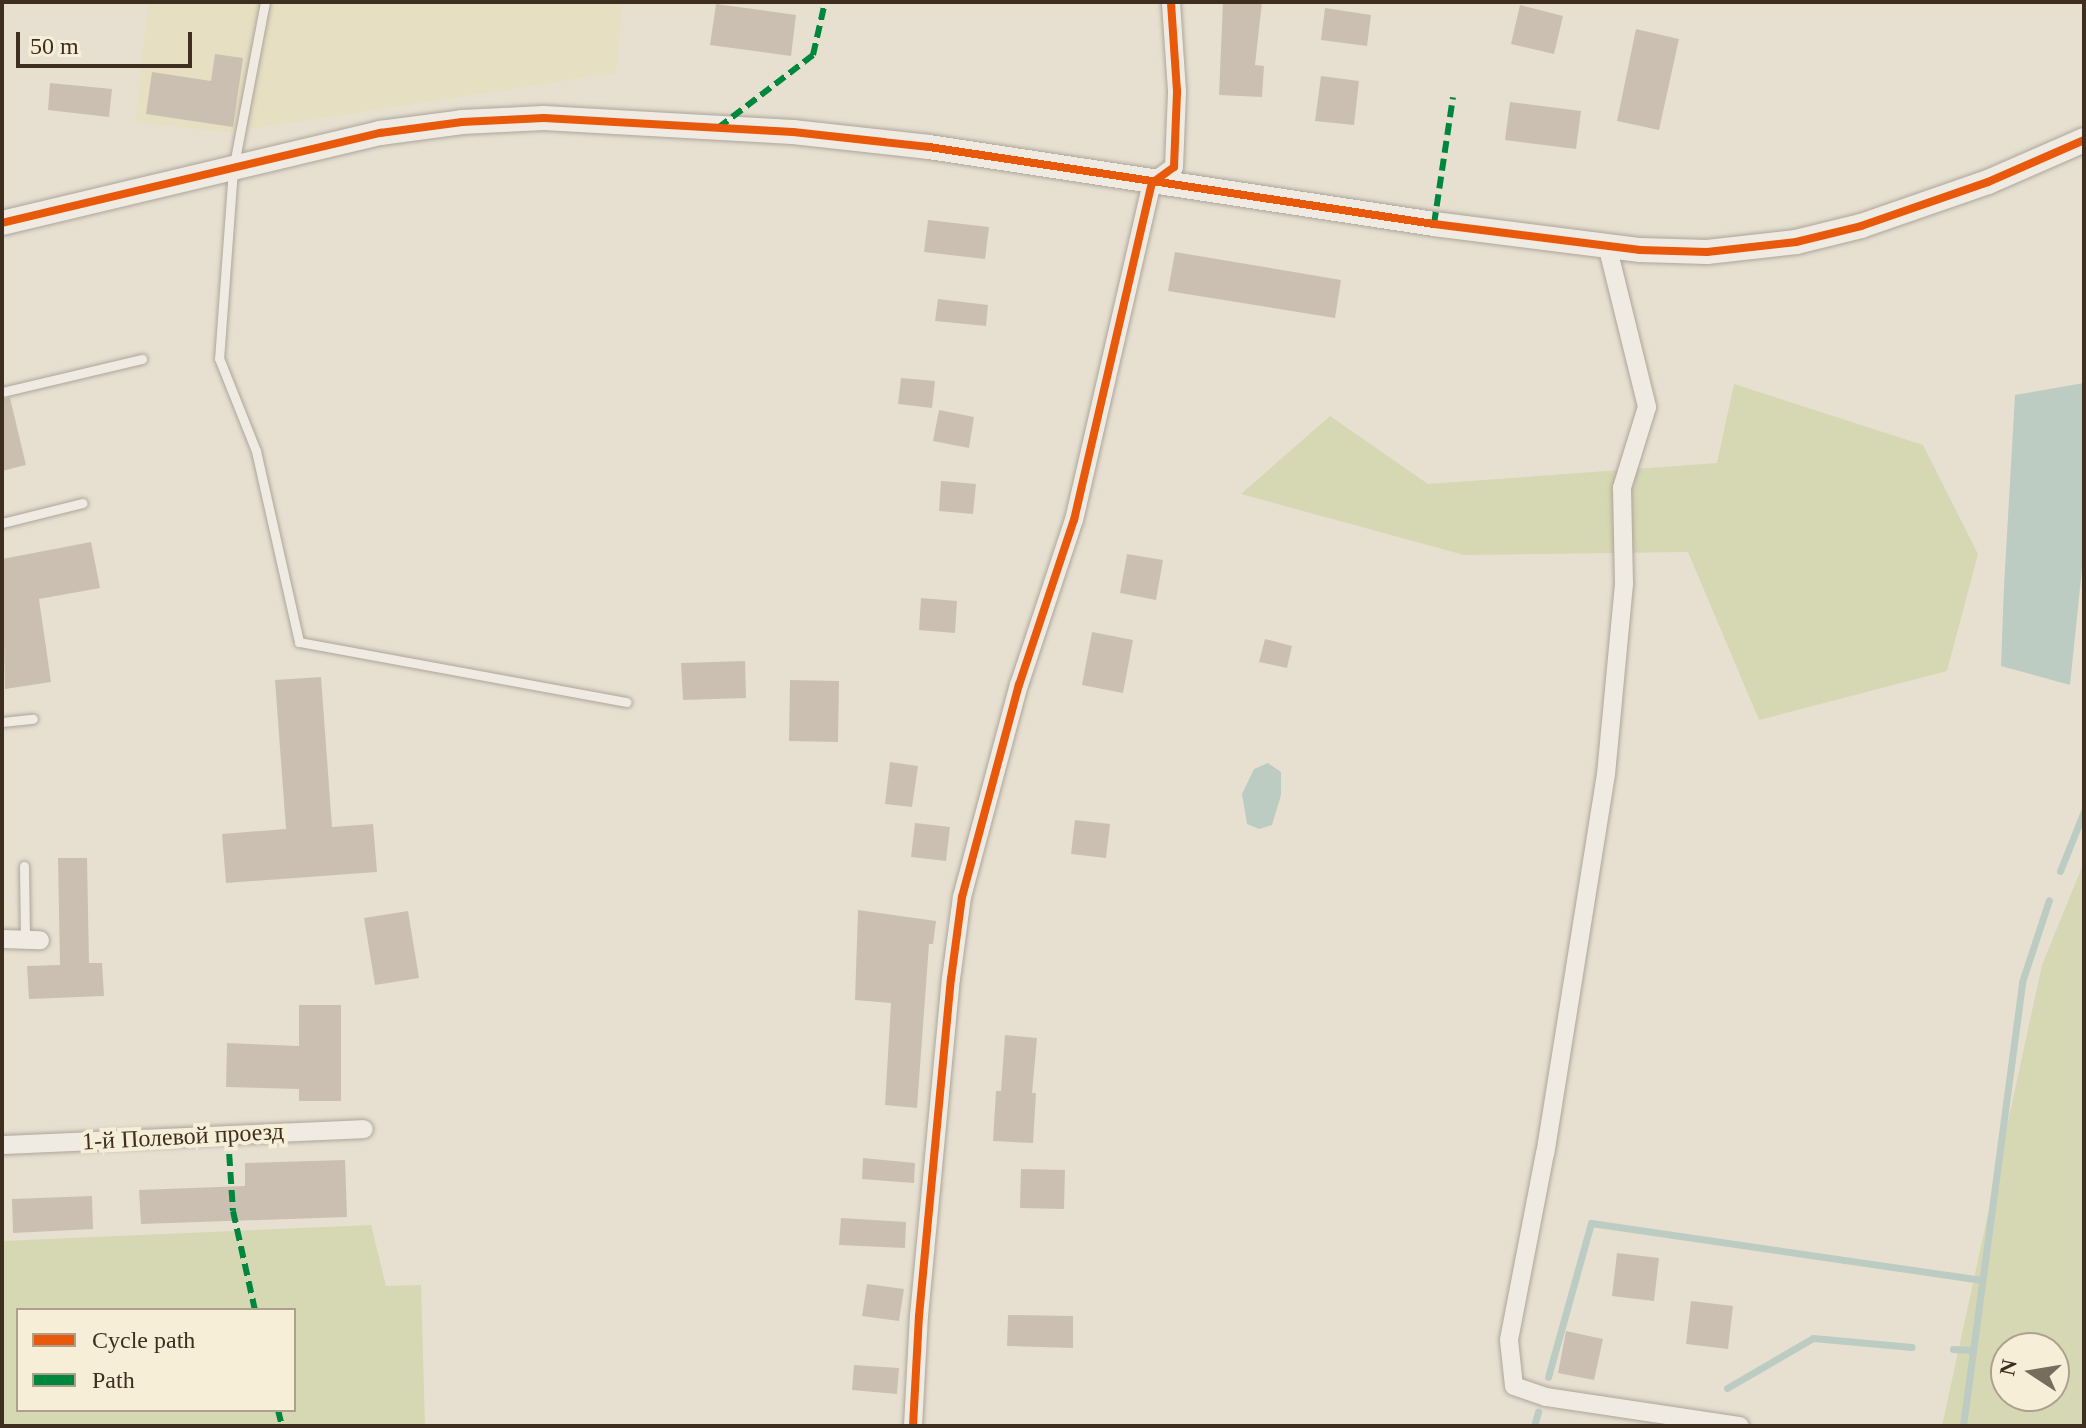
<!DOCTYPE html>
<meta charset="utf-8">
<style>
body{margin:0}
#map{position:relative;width:2086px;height:1428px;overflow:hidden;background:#e7e0d1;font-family:Georgia,serif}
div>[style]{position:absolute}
.farmland>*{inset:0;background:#e6dfc2}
.green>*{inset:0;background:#d6d7b3}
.water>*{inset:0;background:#bcccc2}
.stream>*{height:7px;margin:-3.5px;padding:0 3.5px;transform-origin:3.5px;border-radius:3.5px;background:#bcccc2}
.building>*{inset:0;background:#cbbfb2}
.roads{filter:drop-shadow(0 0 2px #ada599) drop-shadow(0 0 2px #ada599)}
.service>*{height:9px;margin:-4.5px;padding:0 4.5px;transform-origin:4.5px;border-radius:4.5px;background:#efebe3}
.minor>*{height:18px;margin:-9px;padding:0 9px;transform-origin:9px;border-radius:9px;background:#efebe3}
.tertiary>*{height:24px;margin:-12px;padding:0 12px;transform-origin:12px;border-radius:12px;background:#efebe3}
.quiet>*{height:6px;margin-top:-3px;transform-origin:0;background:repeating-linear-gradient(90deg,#00873e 0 12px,transparent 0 18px)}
.cycleway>*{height:8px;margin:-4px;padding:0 4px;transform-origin:4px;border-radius:4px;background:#e8590c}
span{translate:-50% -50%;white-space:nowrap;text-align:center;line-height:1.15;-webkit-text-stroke:8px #f7eed8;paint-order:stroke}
.street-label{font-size:24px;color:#3d2e20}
.frame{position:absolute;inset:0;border:4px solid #3d2e20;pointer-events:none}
.legend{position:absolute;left:16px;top:1308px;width:280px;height:104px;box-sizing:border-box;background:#f7eed8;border:2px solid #ada18e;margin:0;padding:10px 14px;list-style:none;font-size:24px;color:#3d2e20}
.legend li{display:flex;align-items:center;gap:16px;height:40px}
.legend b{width:40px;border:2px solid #ada18e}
.north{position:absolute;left:1990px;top:1332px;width:80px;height:80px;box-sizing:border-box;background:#f7eed8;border:2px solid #ada18e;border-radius:50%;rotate:282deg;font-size:22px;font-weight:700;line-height:32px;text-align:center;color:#3d2e20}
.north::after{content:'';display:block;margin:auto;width:28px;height:36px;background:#786c5e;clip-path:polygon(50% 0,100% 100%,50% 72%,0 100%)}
.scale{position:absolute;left:16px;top:32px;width:176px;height:36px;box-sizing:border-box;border:4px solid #3d2e20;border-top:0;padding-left:10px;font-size:24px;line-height:28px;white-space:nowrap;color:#3d2e20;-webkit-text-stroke:6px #f7eed8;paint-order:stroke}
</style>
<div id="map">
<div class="farmland">
<i style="clip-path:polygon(148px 2px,623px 2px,616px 73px,230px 132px,135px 123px)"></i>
</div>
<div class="green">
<i style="clip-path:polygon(1734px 384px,1923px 445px,1978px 554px,1947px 671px,1759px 720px,1688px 552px,1464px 555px,1241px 494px,1330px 416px,1428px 484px,1717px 463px)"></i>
<i style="clip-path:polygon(evenodd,2084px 862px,2084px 1426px,1942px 1426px,2042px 965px,2084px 862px,2006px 1348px,2054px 1348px,2054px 1396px,2006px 1396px,2006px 1348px)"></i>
<i style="clip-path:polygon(evenodd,371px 1225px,386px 1286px,421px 1285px,425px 1426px,2px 1426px,2px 1241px,371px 1225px,18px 1310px,294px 1310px,294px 1410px,18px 1410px,18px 1310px)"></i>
</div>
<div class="water">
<i style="clip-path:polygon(2084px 383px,2084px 549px,2070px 685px,2001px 666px,2004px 586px,2015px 395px)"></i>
<i style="clip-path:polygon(1268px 763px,1281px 772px,1281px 795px,1272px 825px,1259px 829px,1247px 824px,1242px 794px,1254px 769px)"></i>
</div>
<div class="stream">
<i style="left:2060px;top:871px;width:65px;rotate:-68.2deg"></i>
<i style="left:1953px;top:1349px;width:20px;rotate:3deg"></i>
<i style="left:1548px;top:1377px;width:160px;rotate:-74.4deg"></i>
<i style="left:1591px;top:1223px;width:395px;rotate:8.3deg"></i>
<i style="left:1727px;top:1388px;width:99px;rotate:-30.2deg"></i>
<i style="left:1813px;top:1338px;width:99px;rotate:5.2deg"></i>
<i style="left:1534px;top:1426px;width:15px;rotate:-74deg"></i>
<i style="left:1963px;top:1426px;width:448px;rotate:-82.4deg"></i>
<i style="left:2022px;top:982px;width:86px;rotate:-71.8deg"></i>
</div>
<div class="building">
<i style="clip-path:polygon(1223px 2px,1262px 2px,1255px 65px,1264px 66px,1262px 97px,1219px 95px)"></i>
<i style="clip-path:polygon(716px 4px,796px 15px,791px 56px,710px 45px)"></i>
<i style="clip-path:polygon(1520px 5px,1563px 16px,1554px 54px,1511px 44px)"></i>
<i style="clip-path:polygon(1325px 8px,1371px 15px,1367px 46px,1321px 40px)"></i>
<i style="clip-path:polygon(1636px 29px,1679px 39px,1659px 130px,1617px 121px)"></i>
<i style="clip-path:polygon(215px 54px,243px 58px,233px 127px,146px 114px,152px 72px,211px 81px)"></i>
<i style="clip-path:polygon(1321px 76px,1359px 81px,1354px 125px,1315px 121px)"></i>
<i style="clip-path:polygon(50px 83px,112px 89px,109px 117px,48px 110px)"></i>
<i style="clip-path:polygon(1510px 102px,1581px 111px,1576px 149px,1505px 140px)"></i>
<i style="clip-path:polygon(928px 220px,989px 227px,985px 259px,924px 252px)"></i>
<i style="clip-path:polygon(1175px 252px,1341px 280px,1335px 318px,1168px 291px)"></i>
<i style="clip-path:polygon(938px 299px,988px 305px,986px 326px,935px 321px)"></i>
<i style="clip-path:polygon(901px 378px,935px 381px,932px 408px,898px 404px)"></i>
<i style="clip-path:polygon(10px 398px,26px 465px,2px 471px,2px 399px)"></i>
<i style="clip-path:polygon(939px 410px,974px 417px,969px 448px,933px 441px)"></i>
<i style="clip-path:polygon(941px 481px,976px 484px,973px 514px,939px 511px)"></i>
<i style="clip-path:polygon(91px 542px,100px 588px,39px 599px,51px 682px,5px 689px,2px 559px)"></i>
<i style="clip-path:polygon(1127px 554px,1163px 560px,1156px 600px,1120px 593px)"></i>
<i style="clip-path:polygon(921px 598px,957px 601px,955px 633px,919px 630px)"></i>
<i style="clip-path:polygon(1092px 632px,1133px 640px,1123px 693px,1082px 685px)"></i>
<i style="clip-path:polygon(1265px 639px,1292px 646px,1287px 668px,1259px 662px)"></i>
<i style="clip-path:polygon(745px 661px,746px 698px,683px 700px,681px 663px)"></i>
<i style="clip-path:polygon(321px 677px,332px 827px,373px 824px,377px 872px,226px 883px,222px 834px,286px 829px,275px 680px)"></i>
<i style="clip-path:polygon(790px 680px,839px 681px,838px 742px,789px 741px)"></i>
<i style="clip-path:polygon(890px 762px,918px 766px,912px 807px,885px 804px)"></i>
<i style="clip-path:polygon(1075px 820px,1110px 824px,1106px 858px,1071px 854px)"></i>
<i style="clip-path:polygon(915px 823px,950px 827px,946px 861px,911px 857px)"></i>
<i style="clip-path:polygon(58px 858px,87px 858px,89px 963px,102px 963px,104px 996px,29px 999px,27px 966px,60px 965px)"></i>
<i style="clip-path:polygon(858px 910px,936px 921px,933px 944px,929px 944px,917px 1108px,885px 1105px,891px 1003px,855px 1000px)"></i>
<i style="clip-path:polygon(408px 911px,419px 978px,375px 985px,364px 918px)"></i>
<i style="clip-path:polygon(299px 1005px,341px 1005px,341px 1101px,299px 1101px,299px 1089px,226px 1087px,227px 1043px,299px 1046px)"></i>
<i style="clip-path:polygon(1005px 1035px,1037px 1038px,1032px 1093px,1036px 1093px,1033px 1143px,993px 1141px,996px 1091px,1001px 1091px)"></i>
<i style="clip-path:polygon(863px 1158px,915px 1163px,914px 1183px,862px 1179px)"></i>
<i style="clip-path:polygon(345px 1160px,347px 1217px,141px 1224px,139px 1190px,245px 1186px,245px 1163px)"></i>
<i style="clip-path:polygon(1021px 1169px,1065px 1170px,1064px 1209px,1020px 1208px)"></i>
<i style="clip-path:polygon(92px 1196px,93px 1229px,13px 1233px,12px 1199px)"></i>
<i style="clip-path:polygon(841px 1218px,906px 1222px,905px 1248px,839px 1245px)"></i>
<i style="clip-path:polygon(1617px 1253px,1659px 1258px,1654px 1301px,1612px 1296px)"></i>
<i style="clip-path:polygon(867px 1284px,904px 1289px,899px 1321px,862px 1316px)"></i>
<i style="clip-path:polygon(1691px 1301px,1733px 1306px,1728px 1349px,1686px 1344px)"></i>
<i style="clip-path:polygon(1008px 1315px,1073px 1316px,1073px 1348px,1007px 1346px)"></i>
<i style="clip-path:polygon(1566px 1331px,1603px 1339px,1594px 1380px,1558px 1373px)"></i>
<i style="clip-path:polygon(854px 1365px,899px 1368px,897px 1394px,852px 1390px)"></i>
</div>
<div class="roads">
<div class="service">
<i style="left:265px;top:2px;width:170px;rotate:100.8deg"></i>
<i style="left:233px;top:169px;width:190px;rotate:94.2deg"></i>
<i style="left:219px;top:358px;width:100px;rotate:68.3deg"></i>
<i style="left:256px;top:451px;width:196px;rotate:77.3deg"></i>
<i style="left:299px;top:642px;width:333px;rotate:10.4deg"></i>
<i style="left:2px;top:392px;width:144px;rotate:-13.3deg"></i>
<i style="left:2px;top:523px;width:83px;rotate:-13.9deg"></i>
<i style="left:2px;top:722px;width:31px;rotate:-6deg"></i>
<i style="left:24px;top:866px;width:73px;rotate:89.2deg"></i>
</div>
<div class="minor">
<i style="left:1607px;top:245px;width:167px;rotate:76.1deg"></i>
<i style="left:1647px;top:407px;width:85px;rotate:107.2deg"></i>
<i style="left:1622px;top:488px;width:96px;rotate:88.8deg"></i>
<i style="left:1624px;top:584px;width:191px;rotate:95.4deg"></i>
<i style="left:1606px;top:774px;width:384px;rotate:99.1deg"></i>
<i style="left:1545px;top:1153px;width:190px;rotate:100.9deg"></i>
<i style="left:1509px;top:1340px;width:46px;rotate:83.8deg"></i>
<i style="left:1514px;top:1386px;width:34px;rotate:19deg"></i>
<i style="left:1546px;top:1397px;width:196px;rotate:8.5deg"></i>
<i style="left:2px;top:939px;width:38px;rotate:2deg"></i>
<i style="left:2px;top:1145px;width:362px;rotate:-2.5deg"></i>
<i style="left:913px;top:1426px;width:110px;rotate:-86.9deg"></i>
<i style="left:919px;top:1316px;width:339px;rotate:-84.6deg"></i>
<i style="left:951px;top:979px;width:83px;rotate:-82.4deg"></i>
<i style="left:962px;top:897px;width:220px;rotate:-75deg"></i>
<i style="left:1019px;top:685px;width:174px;rotate:-71.6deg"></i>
<i style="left:1074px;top:520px;width:346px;rotate:-77deg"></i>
<i style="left:1152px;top:183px;width:27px;rotate:-36deg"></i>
<i style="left:1174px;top:167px;width:76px;rotate:-87.7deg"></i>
<i style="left:1177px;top:91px;width:89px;rotate:-93.9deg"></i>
</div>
<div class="tertiary">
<i style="left:2px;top:223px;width:389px;rotate:-13.4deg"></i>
<i style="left:380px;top:133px;width:83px;rotate:-7.6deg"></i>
<i style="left:462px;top:122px;width:82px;rotate:-2.8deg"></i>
<i style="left:544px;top:118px;width:249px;rotate:3.2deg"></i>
<i style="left:793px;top:132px;width:137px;rotate:6.3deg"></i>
<i style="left:929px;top:147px;width:511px;rotate:8.67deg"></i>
<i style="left:1434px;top:224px;width:208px;rotate:7.2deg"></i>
<i style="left:1640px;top:250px;width:67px;rotate:1.7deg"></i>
<i style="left:1707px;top:252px;width:90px;rotate:-6.4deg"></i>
<i style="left:1796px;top:242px;width:67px;rotate:-13.8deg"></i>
<i style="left:1861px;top:226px;width:134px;rotate:-19.1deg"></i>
<i style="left:1988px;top:182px;width:105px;rotate:-23.6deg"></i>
</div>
</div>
<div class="quiet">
<i style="left:718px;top:128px;width:120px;rotate:-37.5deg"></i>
<i style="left:813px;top:55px;width:54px;rotate:-77.2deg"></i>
<i style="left:1434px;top:224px;width:128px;rotate:-81.5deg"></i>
<i style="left:228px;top:1136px;width:75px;rotate:86.2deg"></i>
<i style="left:233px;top:1211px;width:101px;rotate:77.5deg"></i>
<i style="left:278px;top:1410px;width:16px;rotate:76deg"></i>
</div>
<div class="cycleway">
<i style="left:2px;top:223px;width:389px;rotate:-13.4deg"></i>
<i style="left:380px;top:133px;width:83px;rotate:-7.6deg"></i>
<i style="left:462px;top:122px;width:82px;rotate:-2.8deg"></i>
<i style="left:544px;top:118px;width:249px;rotate:3.2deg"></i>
<i style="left:793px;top:132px;width:137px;rotate:6.3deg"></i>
<i style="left:929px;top:147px;width:511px;rotate:8.67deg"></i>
<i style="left:1434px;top:224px;width:208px;rotate:7.2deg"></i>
<i style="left:1640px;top:250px;width:67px;rotate:1.7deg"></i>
<i style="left:1707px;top:252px;width:90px;rotate:-6.4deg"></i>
<i style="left:1796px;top:242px;width:67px;rotate:-13.8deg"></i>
<i style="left:1861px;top:226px;width:134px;rotate:-19.1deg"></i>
<i style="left:1988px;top:182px;width:105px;rotate:-23.6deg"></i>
<i style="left:913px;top:1426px;width:110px;rotate:-86.9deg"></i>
<i style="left:919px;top:1316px;width:339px;rotate:-84.6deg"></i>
<i style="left:951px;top:979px;width:83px;rotate:-82.4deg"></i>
<i style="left:962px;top:897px;width:220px;rotate:-75deg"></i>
<i style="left:1019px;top:685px;width:174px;rotate:-71.6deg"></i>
<i style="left:1074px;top:520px;width:346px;rotate:-77deg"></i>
<i style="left:1152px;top:183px;width:27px;rotate:-36deg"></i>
<i style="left:1174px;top:167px;width:76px;rotate:-87.7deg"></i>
<i style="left:1177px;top:91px;width:89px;rotate:-93.9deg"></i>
</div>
<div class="street-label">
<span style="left:183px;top:1137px;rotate:-3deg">1-й Полевой проезд</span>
</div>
<div class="frame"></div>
<ul class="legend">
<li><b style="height:10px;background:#e8590c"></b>Cycle path</li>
<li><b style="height:10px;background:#00873e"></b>Path</li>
</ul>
<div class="north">N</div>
<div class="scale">50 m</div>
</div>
